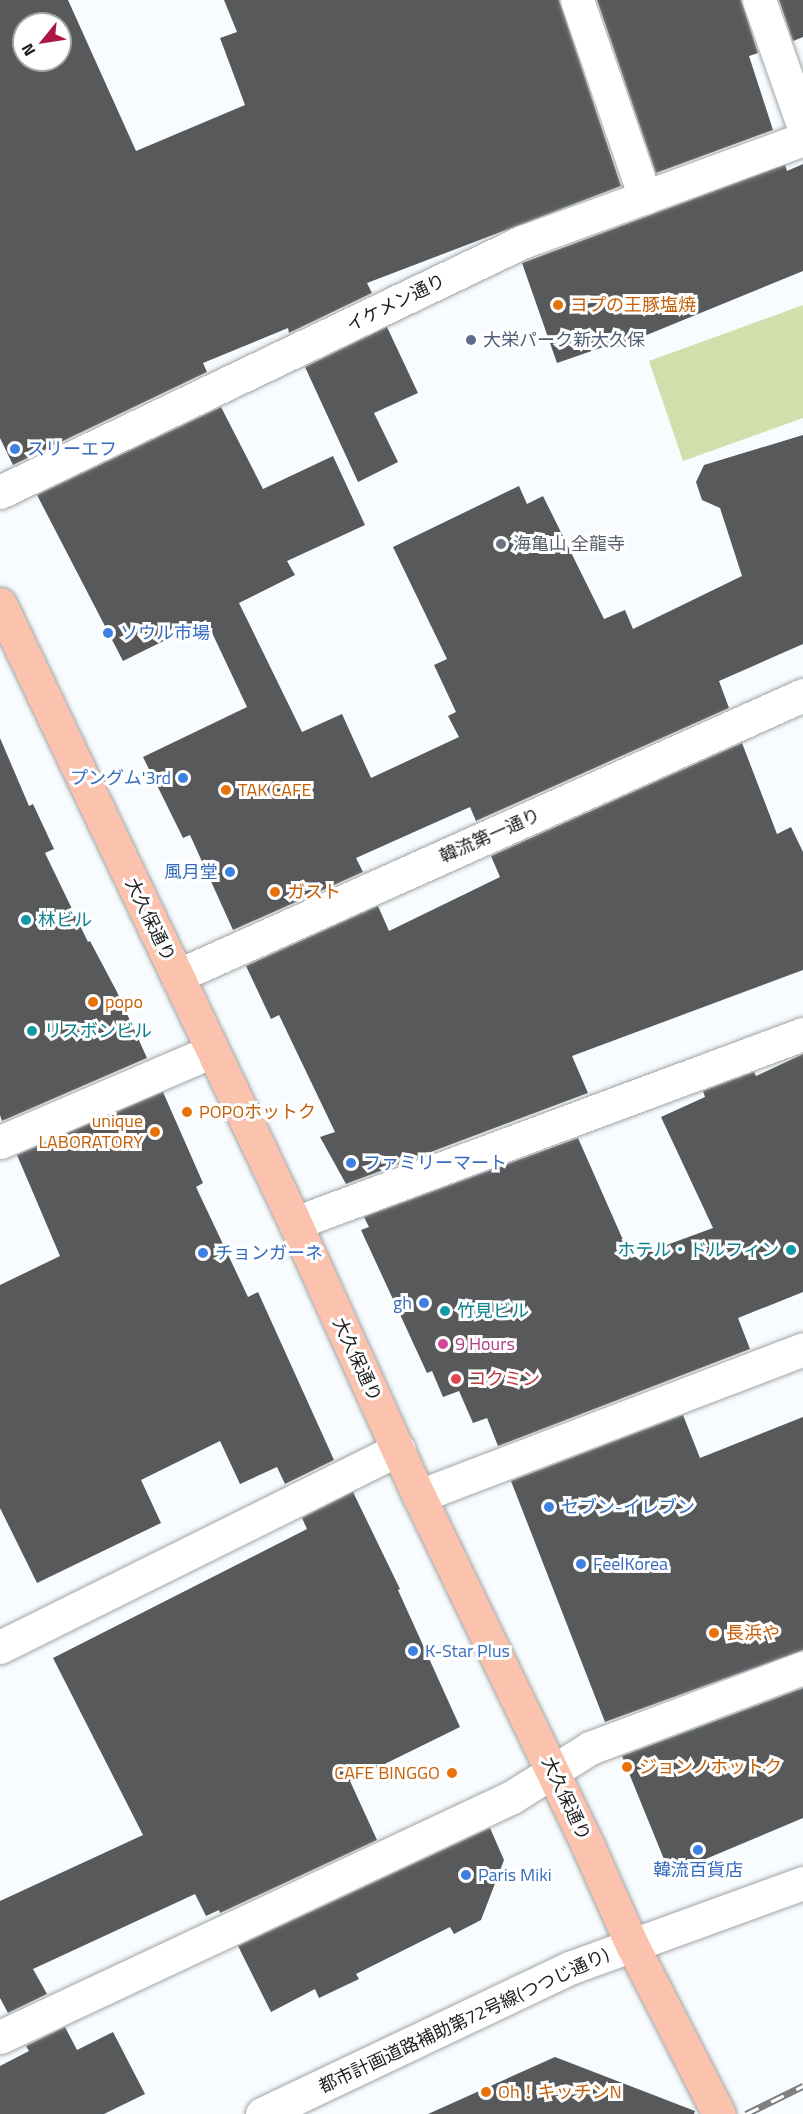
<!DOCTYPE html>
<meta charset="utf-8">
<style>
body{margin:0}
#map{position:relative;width:803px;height:2114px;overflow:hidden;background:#f9fcfe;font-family:"Titillium Web","Noto Sans JP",sans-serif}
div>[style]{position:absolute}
.green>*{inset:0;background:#d2deac}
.building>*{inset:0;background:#57595b}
.roads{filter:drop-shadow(0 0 2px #a1a4a6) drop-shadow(0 0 2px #a1a4a6)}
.minor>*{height:33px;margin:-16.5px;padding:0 16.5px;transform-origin:16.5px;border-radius:16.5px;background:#fff}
.major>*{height:33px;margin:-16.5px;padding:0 16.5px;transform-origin:16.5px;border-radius:16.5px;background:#fbc2ad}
.rail>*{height:7px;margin-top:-3.5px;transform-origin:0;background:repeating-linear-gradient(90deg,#fff 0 14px,#7d7f80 0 28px);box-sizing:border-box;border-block:2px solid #7d7f80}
.dots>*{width:16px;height:16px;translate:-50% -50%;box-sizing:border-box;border:3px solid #fff;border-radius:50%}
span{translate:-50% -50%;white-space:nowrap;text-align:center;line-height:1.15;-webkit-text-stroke:6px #fff;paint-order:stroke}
.street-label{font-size:18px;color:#1c1d1d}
.food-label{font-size:18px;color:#c56008}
.left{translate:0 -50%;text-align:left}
.right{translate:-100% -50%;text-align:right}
.service-label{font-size:18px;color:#4e5e75}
.shop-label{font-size:18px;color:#366cbe}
.worship-label{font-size:18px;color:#5b616d}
.culture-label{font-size:18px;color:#0d838f}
.hotel-label{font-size:18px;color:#b23c85}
.health-label{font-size:18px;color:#be3a42}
.north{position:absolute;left:12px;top:12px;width:60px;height:60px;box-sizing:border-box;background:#fff;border:2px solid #a4a5a5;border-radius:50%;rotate:240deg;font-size:16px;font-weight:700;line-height:24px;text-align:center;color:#1c1d1d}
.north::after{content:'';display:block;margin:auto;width:21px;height:27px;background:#ab1645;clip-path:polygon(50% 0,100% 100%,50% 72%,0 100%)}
</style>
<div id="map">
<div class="green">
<i style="clip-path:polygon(803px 305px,803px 418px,683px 461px,649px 361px)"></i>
</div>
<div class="building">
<i style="clip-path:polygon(evenodd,0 0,68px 0,136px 151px,245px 105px,220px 38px,237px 32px,224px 0,559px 0,621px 186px,367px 283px,372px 293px,289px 333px,288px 328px,203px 363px,207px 372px,13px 465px,0 438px,0 0,24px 24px,60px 24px,60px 60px,24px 60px,24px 24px)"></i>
<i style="clip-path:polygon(597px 0,741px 0,758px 53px,749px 56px,773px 130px,656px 173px)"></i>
<i style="clip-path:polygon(779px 0,803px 0,803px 37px,793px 41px)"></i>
<i style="clip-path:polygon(803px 164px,803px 271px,610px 350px,609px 345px,557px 363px,522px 263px,785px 165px,787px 171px)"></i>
<i style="clip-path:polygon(387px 327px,418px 393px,374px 413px,398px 462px,358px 482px,305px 367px)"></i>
<i style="clip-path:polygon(221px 407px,263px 489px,333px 456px,365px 525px,287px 561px,295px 575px,239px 603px,302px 732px,342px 714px,371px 778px,459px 737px,448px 716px,456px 712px,434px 665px,447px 659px,393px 547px,519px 486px,527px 504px,543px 496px,604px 619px,625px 610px,633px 629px,742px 576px,720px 508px,702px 500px,696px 482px,704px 465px,803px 435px,803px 644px,719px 681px,729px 708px,476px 821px,470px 807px,356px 858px,363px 872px,233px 930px,190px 835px,183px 838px,143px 757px,247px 707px,206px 620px,123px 661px,37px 495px)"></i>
<i style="clip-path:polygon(0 738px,29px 806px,33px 804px,54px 849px,45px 853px,88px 942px,90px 941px,117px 992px,147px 1058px,2px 1121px,0 1115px)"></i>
<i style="clip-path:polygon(742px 743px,777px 834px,791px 827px,803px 852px,803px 970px,572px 1056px,588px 1093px,346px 1184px,320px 1137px,335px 1132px,279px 1015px,271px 1019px,246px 966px,378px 906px,389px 931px,500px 877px,491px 856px)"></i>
<i style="clip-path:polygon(803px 1054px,803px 1292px,738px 1318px,750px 1349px,498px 1446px,487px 1418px,473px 1423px,459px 1391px,443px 1397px,432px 1371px,427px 1373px,361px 1230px,369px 1227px,364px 1217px,578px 1138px,631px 1258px,713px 1228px,661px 1117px,705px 1097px,703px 1091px,754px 1072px,756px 1076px)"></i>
<i style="clip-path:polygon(163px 1092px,203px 1183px,196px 1187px,248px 1297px,258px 1292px,334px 1460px,285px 1484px,277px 1467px,240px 1484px,220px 1441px,141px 1480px,161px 1523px,37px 1583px,0 1508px,0 1285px,60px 1256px,17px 1155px)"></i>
<i style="clip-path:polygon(683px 1415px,700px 1458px,803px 1417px,803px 1650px,605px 1722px,511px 1481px)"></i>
<i style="clip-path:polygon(353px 1492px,400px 1589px,398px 1590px,460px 1727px,350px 1781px,377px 1840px,220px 1913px,219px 1910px,206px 1916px,195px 1894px,33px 1969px,47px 1994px,8px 2013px,0 1998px,0 1901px,143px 1835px,53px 1658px,307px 1529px,302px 1518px)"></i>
<i style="clip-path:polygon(803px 1688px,803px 1818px,670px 1874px,622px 1756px)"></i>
<i style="clip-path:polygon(490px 1828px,504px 1860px,481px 1920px,454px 1934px,450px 1927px,356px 1974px,359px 1979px,319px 1998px,315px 1989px,271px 2012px,238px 1946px)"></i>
<i style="clip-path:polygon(65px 2027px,77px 2050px,113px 2032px,145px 2094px,104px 2114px,0 2114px,0 2066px,29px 2051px,26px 2046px)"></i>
<i style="clip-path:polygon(555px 2057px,695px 2111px,694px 2114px,428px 2114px)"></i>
</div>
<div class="roads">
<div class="minor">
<i style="left:577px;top:0;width:209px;rotate:71deg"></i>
<i style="left:759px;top:0;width:133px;rotate:70.6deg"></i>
<i style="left:0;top:492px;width:579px;rotate:-25.59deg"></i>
<i style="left:522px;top:242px;width:299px;rotate:-20.1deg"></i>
<i style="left:177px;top:976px;width:686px;rotate:-24.17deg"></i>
<i style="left:0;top:1142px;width:231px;rotate:-23.2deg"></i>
<i style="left:295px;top:1223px;width:542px;rotate:-20.41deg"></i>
<i style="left:419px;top:1496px;width:411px;rotate:-20.9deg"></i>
<i style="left:0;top:1647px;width:445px;rotate:-26.4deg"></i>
<i style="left:0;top:2037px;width:565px;rotate:-25.11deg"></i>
<i style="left:512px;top:1797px;width:92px;rotate:-32.1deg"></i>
<i style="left:590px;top:1748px;width:228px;rotate:-20.6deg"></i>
<i style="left:262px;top:2114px;width:343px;rotate:-25.4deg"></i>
<i style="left:572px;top:1967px;width:246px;rotate:-20deg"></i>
</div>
<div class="major">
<i style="left:0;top:604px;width:686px;rotate:64.52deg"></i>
<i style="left:295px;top:1223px;width:300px;rotate:65.6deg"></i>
<i style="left:419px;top:1496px;width:389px;rotate:64.2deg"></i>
<i style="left:588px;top:1846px;width:108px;rotate:66deg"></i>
<i style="left:632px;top:1945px;width:190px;rotate:62.8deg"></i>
</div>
</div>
<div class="rail">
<i style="left:746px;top:2114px;width:64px;rotate:-26.2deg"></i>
</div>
<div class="dots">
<i style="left:558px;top:305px;background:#e8710a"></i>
<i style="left:471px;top:340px;background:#5c6f8a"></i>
<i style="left:15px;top:449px;background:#3f7fe0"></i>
<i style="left:501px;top:544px;background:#6b7280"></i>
<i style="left:108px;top:633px;background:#3f7fe0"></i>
<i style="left:183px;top:778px;background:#3f7fe0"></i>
<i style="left:226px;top:790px;background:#e8710a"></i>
<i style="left:230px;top:872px;background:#3f7fe0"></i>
<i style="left:275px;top:892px;background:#e8710a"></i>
<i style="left:26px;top:920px;background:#0f9aa8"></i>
<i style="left:93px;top:1002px;background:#e8710a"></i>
<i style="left:32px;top:1031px;background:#0f9aa8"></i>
<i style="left:187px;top:1112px;background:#e8710a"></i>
<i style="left:155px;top:1132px;background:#e8710a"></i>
<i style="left:351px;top:1163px;background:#3f7fe0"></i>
<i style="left:791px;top:1250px;background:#0f9aa8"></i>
<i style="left:203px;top:1253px;background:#3f7fe0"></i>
<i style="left:424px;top:1303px;background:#3f7fe0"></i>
<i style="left:445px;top:1311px;background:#0f9aa8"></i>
<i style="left:443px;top:1344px;background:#d1479c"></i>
<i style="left:456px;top:1379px;background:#e0444e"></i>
<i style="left:549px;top:1507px;background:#3f7fe0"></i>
<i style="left:581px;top:1564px;background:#3f7fe0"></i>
<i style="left:714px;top:1633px;background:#e8710a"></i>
<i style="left:413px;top:1651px;background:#3f7fe0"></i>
<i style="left:627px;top:1767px;background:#e8710a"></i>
<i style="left:452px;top:1773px;background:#e8710a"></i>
<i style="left:698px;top:1850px;background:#3f7fe0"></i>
<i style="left:466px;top:1875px;background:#3f7fe0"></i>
<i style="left:486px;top:2092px;background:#e8710a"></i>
</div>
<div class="street-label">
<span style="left:396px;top:303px;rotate:-26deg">イケメン通り</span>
<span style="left:490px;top:836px;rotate:-24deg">韓流第一通り</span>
<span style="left:150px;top:920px;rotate:64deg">大久保通り</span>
<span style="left:357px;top:1360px;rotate:65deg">大久保通り</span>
<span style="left:566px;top:1799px;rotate:65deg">大久保通り</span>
<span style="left:464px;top:2021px;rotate:-25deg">都市計画道路補助第72号線(つつじ通り)</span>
</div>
<div class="food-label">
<span class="left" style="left:570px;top:305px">ヨプの王豚塩焼</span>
<span class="left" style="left:238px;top:790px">TAK CAFE</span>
<span class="left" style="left:287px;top:892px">ガスト</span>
<span class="left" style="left:105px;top:1002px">popo</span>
<span class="left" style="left:199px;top:1112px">POPOホットク</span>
<span class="right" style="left:143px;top:1132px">unique<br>LABORATORY</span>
<span class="left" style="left:726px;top:1633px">長浜や</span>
<span class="left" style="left:639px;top:1767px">ジョンノホットク</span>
<span class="right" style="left:440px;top:1773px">CAFE BINGGO</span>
<span class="left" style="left:498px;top:2092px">Oh！キッチンN</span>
</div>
<div class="service-label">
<span class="left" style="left:483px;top:340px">大栄パーク新大久保</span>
</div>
<div class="shop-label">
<span class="left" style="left:27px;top:449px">スリーエフ</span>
<span class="left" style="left:120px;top:633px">ソウル市場</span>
<span class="right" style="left:171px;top:778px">プングム'3rd</span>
<span class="right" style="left:218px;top:872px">風月堂</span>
<span class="left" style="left:363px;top:1163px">ファミリーマート</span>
<span class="left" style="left:215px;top:1253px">チョンガーネ</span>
<span class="right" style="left:412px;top:1303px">gh</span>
<span class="left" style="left:561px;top:1507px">セブン-イレブン</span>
<span class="left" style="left:593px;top:1564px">FeelKorea</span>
<span class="left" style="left:425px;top:1651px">K-Star Plus</span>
<span style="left:698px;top:1870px">韓流百貨店</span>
<span class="left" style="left:478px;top:1875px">Paris Miki</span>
</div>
<div class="worship-label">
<span class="left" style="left:513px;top:544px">海亀山 全龍寺</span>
</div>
<div class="culture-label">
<span class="left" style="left:38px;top:920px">林ビル</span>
<span class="left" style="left:44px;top:1031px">リスボンビル</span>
<span class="right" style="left:779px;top:1250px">ホテル・ドルフィン</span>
<span class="left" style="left:457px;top:1311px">竹見ビル</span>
</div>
<div class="hotel-label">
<span class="left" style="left:455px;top:1344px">9 Hours</span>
</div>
<div class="health-label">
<span class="left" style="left:468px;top:1379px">コクミン</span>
</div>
<div class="north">N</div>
</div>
